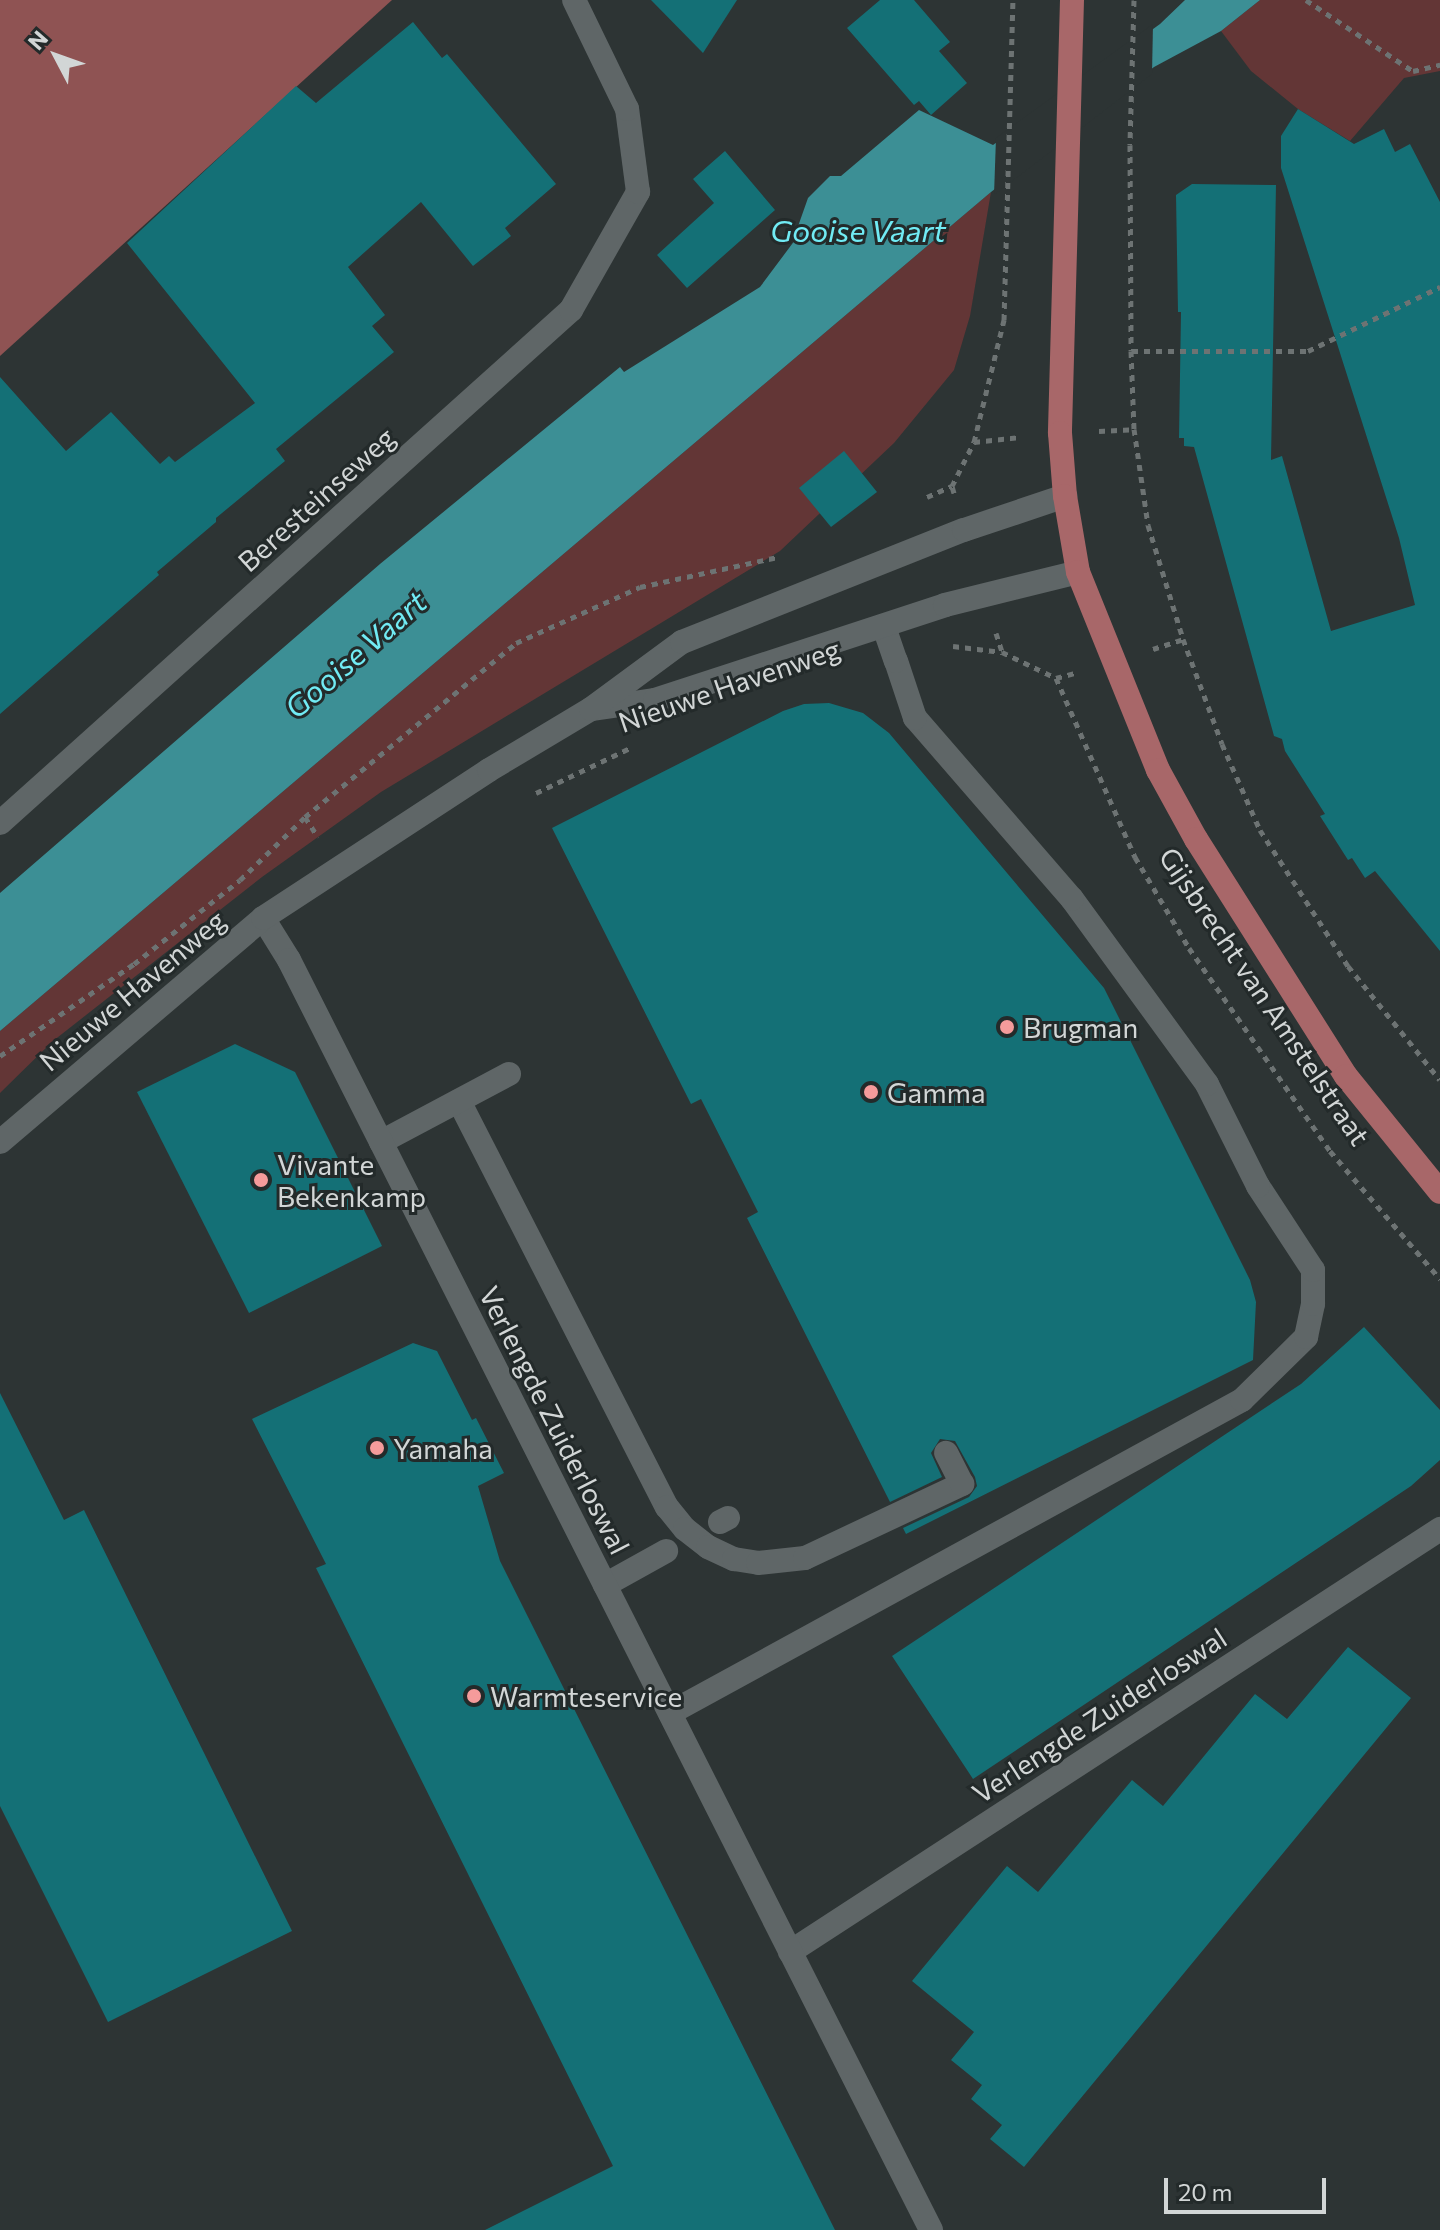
<!DOCTYPE html>
<style>
body{margin:0}
#map{position:relative;width:1440px;height:2230px;overflow:hidden;background:#2d3434;font-family:Commissioner,sans-serif}
div>[style]{position:absolute}
.green>*{inset:0;background:#633636}
.forest>*{inset:0;background:#8f5353}
.water>*{inset:0;background:#3c8f95}
.pier>*{inset:0;background:#2d3434}
.building>*{inset:0;background:#147076}
.path>*{height:5px;margin-top:-2.5px;transform-origin:0;background:repeating-linear-gradient(90deg,#6d7373 0 6px,transparent 0 12px)}
.lane>*{height:24px;margin:-12px;padding:0 12px;transform-origin:12px;border-radius:12px;background:#5f6667}
.street>*{height:24px;margin:-12px;padding:0 12px;transform-origin:12px;border-radius:12px;background:#5f6667}
.primary>*{height:24px;margin:-12px;padding:0 12px;transform-origin:12px;border-radius:12px;background:#a86769}
.dots>*{width:22px;height:22px;translate:-50% -50%;box-sizing:border-box;border:4px solid #232a2a;border-radius:50%}
span{translate:-50% -50%;white-space:nowrap;text-align:center;line-height:1.15;-webkit-text-stroke:6px #232a2a;paint-order:stroke}
.street-label{font-size:28px;color:#d2d6d6}
.poi-label{font-size:28px;color:#d2d6d6}
.left{translate:0 -50%;text-align:left}
.water-label{font-size:30px;color:#71ebf4;font-style:italic}
.north{position:absolute;left:16px;top:16px;width:80px;height:80px;-webkit-text-stroke:6px #232a2a;paint-order:stroke;rotate:311deg;font-size:22px;font-weight:700;line-height:32px;text-align:center;color:#d2d6d6}
.north::after{content:'';display:block;margin:auto;width:28px;height:36px;background:#d2d6d6;clip-path:polygon(50% 0,100% 100%,50% 72%,0 100%)}
.scale{position:absolute;left:1164px;top:2178px;width:162px;height:36px;box-sizing:border-box;border:4px solid #d2d6d6;border-top:0;padding-left:10px;font-size:24px;line-height:28px;white-space:nowrap;color:#d2d6d6;-webkit-text-stroke:6px #232a2a;paint-order:stroke}
</style>
<div id="map">
<div class="green">
<i style="clip-path:polygon(1260px 0,1440px 0,1440px 71px,1404px 78px,1350px 141px,1298px 109px,1251px 71px,1221px 31px)"></i>
<i style="clip-path:polygon(991px 192px,970px 316px,954px 370px,894px 443px,780px 551px,381px 792px,262px 877px,53px 1041px,0 1093px,0 1031px)"></i>
</div>
<div class="forest">
<i style="clip-path:polygon(0 0,392px 0,0 356px)"></i>
</div>
<div class="water">
<i style="clip-path:polygon(1185px 0,1260px 0,1221px 31px,1154px 67px,991px 192px,0 1031px,0 893px,380px 564px,620px 367px,624px 372px,760px 287px,798px 236px,796px 232px,808px 198px,830px 176px,841px 176px,919px 110px,993px 145px,1160px 24px)"></i>
</div>
<div class="pier">
<i style="clip-path:polygon(1153px 24px,1152px 74px,994px 195px,996px 138px)"></i>
</div>
<div class="building">
<i style="clip-path:polygon(651px 0,737px 0,703px 53px)"></i>
<i style="clip-path:polygon(880px 0,914px 0,950px 42px,939px 51px,967px 83px,931px 115px,919px 101px,914px 105px,847px 28px)"></i>
<i style="clip-path:polygon(413px 22px,442px 58px,447px 54px,556px 184px,505px 228px,511px 236px,473px 266px,421px 202px,348px 267px,385px 315px,372px 326px,394px 352px,276px 449px,285px 461px,216px 518px,216px 522px,157px 572px,159px 575px,0 714px,0 377px,66px 451px,111px 412px,160px 464px,169px 456px,175px 462px,255px 403px,127px 243px,296px 86px,316px 103px)"></i>
<i style="clip-path:polygon(1298px 109px,1354px 144px,1384px 129px,1395px 152px,1410px 144px,1440px 202px,1440px 951px,1375px 871px,1365px 878px,1352px 858px,1348px 860px,1320px 816px,1325px 814px,1285px 751px,1282px 739px,1274px 736px,1194px 447px,1184px 446px,1184px 438px,1179px 438px,1181px 312px,1178px 312px,1176px 195px,1192px 184px,1276px 185px,1271px 460px,1282px 456px,1331px 631px,1415px 605px,1399px 538px,1281px 168px,1281px 136px)"></i>
<i style="clip-path:polygon(725px 151px,775px 210px,687px 288px,657px 255px,714px 203px,693px 179px)"></i>
<i style="clip-path:polygon(844px 451px,877px 492px,831px 527px,799px 488px)"></i>
<i style="clip-path:polygon(829px 703px,863px 713px,889px 733px,1104px 988px,1250px 1280px,1256px 1302px,1253px 1360px,906px 1534px,903px 1528px,969px 1497px,977px 1486px,975px 1477px,955px 1441px,940px 1439px,931px 1453px,942px 1477px,890px 1502px,747px 1218px,758px 1212px,701px 1099px,691px 1104px,552px 828px,783px 711px,804px 704px)"></i>
<i style="clip-path:polygon(235px 1044px,295px 1072px,382px 1246px,249px 1313px,137px 1092px)"></i>
<i style="clip-path:polygon(1364px 1327px,1440px 1410px,1440px 1460px,1411px 1486px,973px 1779px,892px 1656px,1301px 1384px)"></i>
<i style="clip-path:polygon(413px 1343px,437px 1351px,472px 1420px,476px 1418px,504px 1473px,478px 1486px,500px 1561px,835px 2230px,485px 2230px,613px 2166px,316px 1568px,326px 1564px,252px 1419px)"></i>
<i style="clip-path:polygon(0 1393px,64px 1520px,84px 1510px,292px 1931px,108px 2022px,0 1806px)"></i>
<i style="clip-path:polygon(1348px 1647px,1411px 1698px,1024px 2167px,990px 2139px,1002px 2125px,971px 2099px,982px 2085px,951px 2060px,974px 2032px,912px 1981px,1007px 1866px,1038px 1892px,1132px 1780px,1163px 1806px,1255px 1694px,1287px 1719px)"></i>
</div>
<div class="path">
<i style="left:1134px;top:0;width:145px;rotate:91.6deg"></i>
<i style="left:1130px;top:145px;width:206px;rotate:89.7deg"></i>
<i style="left:1131px;top:351px;width:78px;rotate:87.8deg"></i>
<i style="left:1134px;top:429px;width:97px;rotate:81.7deg"></i>
<i style="left:1148px;top:525px;width:119px;rotate:72.9deg"></i>
<i style="left:1183px;top:639px;width:112px;rotate:69.6deg"></i>
<i style="left:1222px;top:744px;width:94px;rotate:66.2deg"></i>
<i style="left:1260px;top:830px;width:162px;rotate:57.1deg"></i>
<i style="left:1348px;top:966px;width:146px;rotate:51.1deg"></i>
<i style="left:1306px;top:0;width:128px;rotate:33.6deg"></i>
<i style="left:1413px;top:71px;width:28px;rotate:-13deg"></i>
<i style="left:1132px;top:351px;width:176px"></i>
<i style="left:1308px;top:351px;width:147px;rotate:-25.9deg"></i>
<i style="left:1099px;top:431px;width:35px;rotate:-3deg"></i>
<i style="left:974px;top:442px;width:47px;rotate:-6.1deg"></i>
<i style="left:954px;top:493px;width:7px;rotate:-106deg"></i>
<i style="left:952px;top:486px;width:49px;rotate:-63.4deg"></i>
<i style="left:974px;top:442px;width:126px;rotate:-76.2deg"></i>
<i style="left:1004px;top:320px;width:320px;rotate:-88.4deg"></i>
<i style="left:927px;top:497px;width:27px;rotate:-24deg"></i>
<i style="left:996px;top:633px;width:20px;rotate:72deg"></i>
<i style="left:1002px;top:652px;width:60px;rotate:25.7deg"></i>
<i style="left:1056px;top:678px;width:196px;rotate:66.2deg"></i>
<i style="left:1135px;top:857px;width:106px;rotate:59.3deg"></i>
<i style="left:1189px;top:948px;width:247px;rotate:55.2deg"></i>
<i style="left:1330px;top:1151px;width:169px;rotate:49.3deg"></i>
<i style="left:953px;top:646px;width:49px;rotate:7deg"></i>
<i style="left:1153px;top:649px;width:32px;rotate:-18deg"></i>
<i style="left:1056px;top:678px;width:20px;rotate:-15deg"></i>
<i style="left:536px;top:793px;width:106px;rotate:-25.6deg"></i>
<i style="left:305px;top:817px;width:273px;rotate:-39.5deg"></i>
<i style="left:516px;top:643px;width:136px;rotate:-24.3deg"></i>
<i style="left:640px;top:587px;width:141px;rotate:-12.3deg"></i>
<i style="left:0;top:1056px;width:163px;rotate:-34.5deg"></i>
<i style="left:134px;top:964px;width:135px;rotate:-38.4deg"></i>
<i style="left:240px;top:880px;width:91px;rotate:-44.1deg"></i>
<i style="left:305px;top:817px;width:24px;rotate:57deg"></i>
</div>
<div class="lane">
<i style="left:459px;top:1101px;width:456px;rotate:62.9deg"></i>
<i style="left:667px;top:1507px;width:28px;rotate:51deg"></i>
<i style="left:685px;top:1529px;width:29px;rotate:38deg"></i>
<i style="left:708px;top:1547px;width:29px;rotate:25deg"></i>
<i style="left:734px;top:1559px;width:24px;rotate:9deg"></i>
<i style="left:758px;top:1563px;width:47px;rotate:-6.1deg"></i>
<i style="left:805px;top:1558px;width:174px;rotate:-25.2deg"></i>
<i style="left:962px;top:1484px;width:35px;rotate:-117deg"></i>
<i style="left:381px;top:1142px;width:145px;rotate:-28deg"></i>
<i style="left:720px;top:1522px;width:9px;rotate:-27deg"></i>
<i style="left:605px;top:1585px;width:70px;rotate:-29.1deg"></i>
<i style="left:670px;top:1713px;width:652px;rotate:-28.69deg"></i>
<i style="left:1242px;top:1400px;width:90px;rotate:-44.5deg"></i>
<i style="left:1306px;top:1337px;width:34px;rotate:-78deg"></i>
<i style="left:1313px;top:1304px;width:34px;rotate:-90deg"></i>
<i style="left:1313px;top:1270px;width:100px;rotate:-123.2deg"></i>
<i style="left:1258px;top:1186px;width:114px;rotate:-116.6deg"></i>
<i style="left:1207px;top:1084px;width:229px;rotate:-126.1deg"></i>
<i style="left:1072px;top:899px;width:240px;rotate:-130.9deg"></i>
<i style="left:915px;top:718px;width:60px;rotate:-108.4deg"></i>
<i style="left:790px;top:1952px;width:776px;rotate:-33.05deg"></i>
</div>
<div class="street">
<i style="left:884px;top:627px;width:36px;rotate:71deg"></i>
<i style="left:593px;top:709px;width:63px;rotate:-8.3deg"></i>
<i style="left:655px;top:700px;width:305px;rotate:-18.1deg"></i>
<i style="left:945px;top:605px;width:137px;rotate:-13.9deg"></i>
<i style="left:0;top:823px;width:768px;rotate:-41.94deg"></i>
<i style="left:571px;top:310px;width:136px;rotate:-60.4deg"></i>
<i style="left:638px;top:192px;width:84px;rotate:-97.5deg"></i>
<i style="left:627px;top:109px;width:121px;rotate:-115.9deg"></i>
<i style="left:263px;top:918px;width:49px;rotate:58.2deg"></i>
<i style="left:289px;top:960px;width:1423px;rotate:63.18deg"></i>
<i style="left:0;top:1142px;width:345px;rotate:-40.4deg"></i>
<i style="left:263px;top:918px;width:270px;rotate:-33.2deg"></i>
<i style="left:489px;top:770px;width:119px;rotate:-30.9deg"></i>
<i style="left:591px;top:709px;width:113px;rotate:-36.4deg"></i>
<i style="left:682px;top:642px;width:303px;rotate:-21.7deg"></i>
<i style="left:964px;top:530px;width:107px;rotate:-18.6deg"></i>
</div>
<div class="primary">
<i style="left:1072px;top:0;width:433px;rotate:91.6deg"></i>
<i style="left:1060px;top:433px;width:63px;rotate:85.5deg"></i>
<i style="left:1065px;top:496px;width:77px;rotate:80.3deg"></i>
<i style="left:1078px;top:572px;width:214px;rotate:68deg"></i>
<i style="left:1158px;top:770px;width:79px;rotate:61.2deg"></i>
<i style="left:1196px;top:839px;width:280px;rotate:57.7deg"></i>
<i style="left:1346px;top:1076px;width:149px;rotate:51deg"></i>
</div>
<div class="dots">
<i style="left:1007px;top:1027px;background:#f59b9b"></i>
<i style="left:871px;top:1092px;background:#f59b9b"></i>
<i style="left:261px;top:1180px;background:#f59b9b"></i>
<i style="left:377px;top:1448px;background:#f59b9b"></i>
<i style="left:474px;top:1696px;background:#f59b9b"></i>
</div>
<div class="street-label">
<span style="left:316px;top:499px;rotate:-42deg">Beresteinseweg</span>
<span style="left:729px;top:685px;rotate:-19deg">Nieuwe Havenweg</span>
<span style="left:132px;top:990px;rotate:-40deg">Nieuwe Havenweg</span>
<span style="left:1265px;top:996px;rotate:56deg">Gijsbrecht van Amstelstraat</span>
<span style="left:555px;top:1420px;rotate:63deg">Verlengde Zuiderloswal</span>
<span style="left:1099px;top:1715px;rotate:-33deg">Verlengde Zuiderloswal</span>
</div>
<div class="poi-label">
<span class="left" style="left:1023px;top:1027px">Brugman</span>
<span class="left" style="left:887px;top:1092px">Gamma</span>
<span class="left" style="left:277px;top:1180px">Vivante<br>Bekenkamp</span>
<span class="left" style="left:393px;top:1448px">Yamaha</span>
<span class="left" style="left:490px;top:1696px">Warmteservice</span>
</div>
<div class="water-label">
<span style="left:858px;top:230px">Gooise Vaart</span>
<span style="left:355px;top:654px;rotate:-41deg">Gooise Vaart</span>
</div>
<div class="north">N</div>
<div class="scale">20 m</div>
</div>
